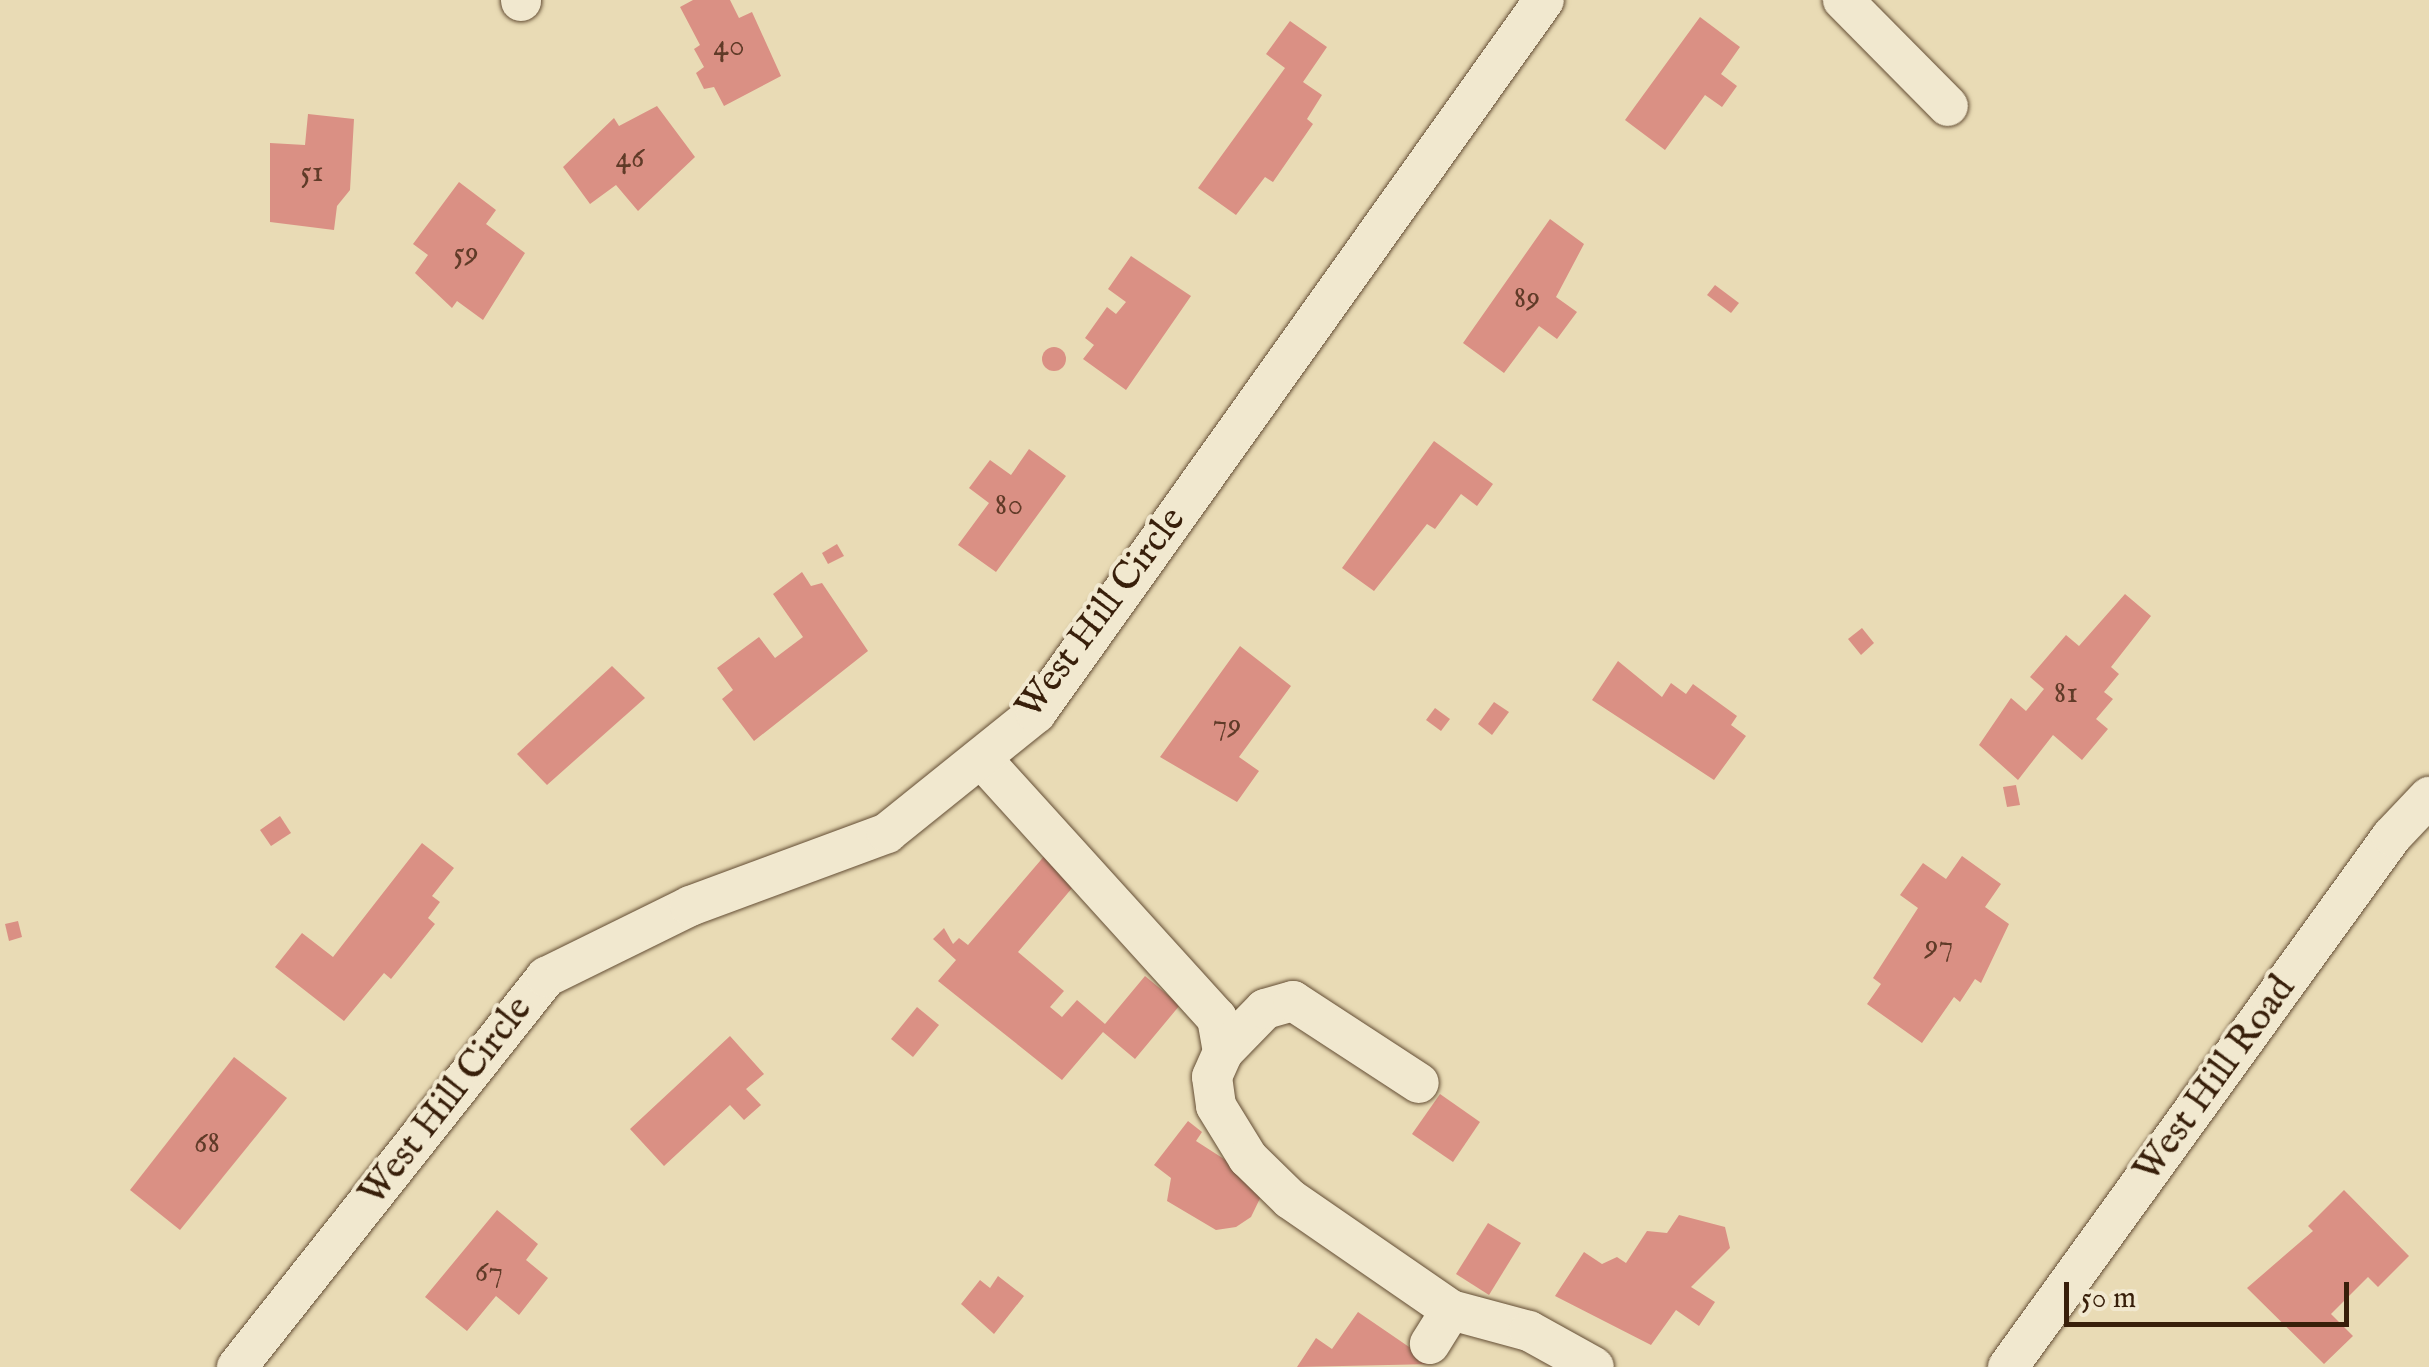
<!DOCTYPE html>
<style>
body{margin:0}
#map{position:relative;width:2429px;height:1367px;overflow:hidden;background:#e9dbb5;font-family:"IM FELL English",serif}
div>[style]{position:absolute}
.building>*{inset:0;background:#da9084}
.round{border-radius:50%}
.roads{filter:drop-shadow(0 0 2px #644e35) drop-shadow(0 0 2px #644e35)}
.minor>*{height:40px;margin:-20px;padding:0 20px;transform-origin:20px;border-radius:20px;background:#f1e8cf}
span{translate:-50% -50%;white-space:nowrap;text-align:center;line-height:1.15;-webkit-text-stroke:8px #f1e8cf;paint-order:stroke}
.number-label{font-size:32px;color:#603b28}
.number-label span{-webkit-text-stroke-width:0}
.street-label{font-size:38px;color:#381f0a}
.scale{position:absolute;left:2064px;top:1282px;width:285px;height:45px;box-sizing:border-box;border:5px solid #381f0a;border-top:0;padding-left:12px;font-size:30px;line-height:35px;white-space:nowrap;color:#381f0a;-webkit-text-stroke:8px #f1e8cf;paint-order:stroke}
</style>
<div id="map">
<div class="building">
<i style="clip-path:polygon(693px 0,730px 0,739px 18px,752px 12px,781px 76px,724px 106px,714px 87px,704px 89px,696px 73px,704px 67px,694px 49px,700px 45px,680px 7px)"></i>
<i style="clip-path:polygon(1700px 17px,1740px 47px,1721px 74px,1737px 86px,1722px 107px,1705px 95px,1665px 150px,1625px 120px)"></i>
<i style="clip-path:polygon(1290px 21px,1327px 47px,1303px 82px,1322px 95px,1307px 119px,1313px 124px,1273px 182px,1265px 177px,1236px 215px,1198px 188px,1285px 68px,1266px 54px)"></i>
<i style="clip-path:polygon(657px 106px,695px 157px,638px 211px,616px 185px,590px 204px,563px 167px,614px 118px,619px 126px)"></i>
<i style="clip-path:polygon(308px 114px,354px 119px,350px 190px,337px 206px,334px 230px,270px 222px,270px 143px,305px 145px)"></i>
<i style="clip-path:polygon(459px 182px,496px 210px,486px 224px,525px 253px,483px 320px,457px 301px,452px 308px,415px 273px,428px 255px,413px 244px)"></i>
<i style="clip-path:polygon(1550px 219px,1584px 244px,1556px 297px,1577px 312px,1557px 339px,1539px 326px,1504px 373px,1463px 343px)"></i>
<i style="clip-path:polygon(1131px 256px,1191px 296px,1126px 390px,1083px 359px,1094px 345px,1085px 338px,1107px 307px,1116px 314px,1126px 302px,1108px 289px)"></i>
<i style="clip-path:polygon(1715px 285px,1739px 303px,1731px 313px,1707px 295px)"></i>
<i class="round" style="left:1042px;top:347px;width:24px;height:24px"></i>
<i style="clip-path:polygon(1434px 441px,1493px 484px,1477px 506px,1461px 494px,1435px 529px,1427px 524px,1374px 591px,1342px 568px)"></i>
<i style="clip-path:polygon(1029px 449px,1066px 476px,996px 572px,958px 545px,989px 503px,969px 488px,990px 460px,1011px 475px)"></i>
<i style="clip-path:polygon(837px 544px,844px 556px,828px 564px,822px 553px)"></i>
<i style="clip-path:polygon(802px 572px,811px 586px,822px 583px,868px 651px,754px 741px,722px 699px,733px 690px,717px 668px,759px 637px,775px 658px,803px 637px,773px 594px)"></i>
<i style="clip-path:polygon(2125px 594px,2151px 616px,2111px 667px,2119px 674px,2104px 692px,2113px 699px,2096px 719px,2108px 729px,2082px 760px,2053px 735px,2018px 780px,1979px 745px,2011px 698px,2026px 711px,2044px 689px,2030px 677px,2066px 635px,2079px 646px)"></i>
<i style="clip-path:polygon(1862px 628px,1874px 643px,1861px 655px,1848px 639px)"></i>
<i style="clip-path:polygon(1240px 646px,1291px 686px,1239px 757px,1259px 771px,1237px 802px,1160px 757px)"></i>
<i style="clip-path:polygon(1618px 661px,1662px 697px,1671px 683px,1686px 694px,1693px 684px,1737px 716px,1731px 725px,1746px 736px,1714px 780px,1592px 700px)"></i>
<i style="clip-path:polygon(612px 666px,645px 698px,547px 785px,517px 754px)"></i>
<i style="clip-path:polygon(1494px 702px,1509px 712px,1492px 735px,1478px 724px)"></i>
<i style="clip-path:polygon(1435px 708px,1450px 719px,1441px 731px,1426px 720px)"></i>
<i style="clip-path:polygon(2016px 785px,2020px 805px,2007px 807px,2003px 787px)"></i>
<i style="clip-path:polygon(280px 816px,291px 833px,271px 846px,260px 830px)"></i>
<i style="clip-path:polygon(422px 843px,454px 868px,432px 896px,440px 902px,428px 918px,435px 924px,391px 979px,384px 973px,344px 1021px,275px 967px,302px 933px,333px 957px)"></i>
<i style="clip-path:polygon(1046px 854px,1078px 881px,1018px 952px,1064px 991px,1050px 1007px,1062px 1017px,1077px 1000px,1105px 1024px,1145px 976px,1180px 1005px,1135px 1059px,1103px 1032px,1062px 1080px,938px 981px,956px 960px,933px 939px,944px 928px,953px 944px,959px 938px,968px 945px)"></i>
<i style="clip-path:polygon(1962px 856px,2001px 884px,1985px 907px,2009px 924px,1981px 983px,1975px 979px,1960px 1002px,1954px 997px,1922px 1043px,1867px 1004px,1881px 984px,1873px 978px,1918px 908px,1900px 895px,1923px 863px,1946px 879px)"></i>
<i style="clip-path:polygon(18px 921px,22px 937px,9px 941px,5px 924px)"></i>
<i style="clip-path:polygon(917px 1007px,939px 1025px,913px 1057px,891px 1039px)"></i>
<i style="clip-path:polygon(730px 1036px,764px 1074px,746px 1089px,761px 1105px,744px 1120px,730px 1105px,664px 1166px,630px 1129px)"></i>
<i style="clip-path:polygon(234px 1057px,287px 1098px,180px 1230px,130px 1190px)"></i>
<i style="clip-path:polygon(1440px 1094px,1480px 1122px,1453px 1162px,1412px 1134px)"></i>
<i style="clip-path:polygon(1188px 1121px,1202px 1132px,1196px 1141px,1266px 1186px,1251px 1217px,1236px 1227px,1216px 1230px,1167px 1201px,1171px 1178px,1154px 1165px)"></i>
<i style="clip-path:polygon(2344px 1190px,2409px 1256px,2378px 1287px,2368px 1277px,2331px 1314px,2353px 1336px,2324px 1364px,2247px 1288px,2313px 1231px,2308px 1226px)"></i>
<i style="clip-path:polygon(497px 1210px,538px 1244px,526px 1260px,548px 1278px,519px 1315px,496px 1296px,467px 1331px,425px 1297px)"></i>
<i style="clip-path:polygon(1679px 1215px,1725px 1227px,1730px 1248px,1691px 1287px,1715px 1302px,1699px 1326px,1676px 1310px,1651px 1345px,1555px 1296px,1584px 1252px,1602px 1264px,1617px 1257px,1626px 1263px,1647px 1231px,1667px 1233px)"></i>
<i style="clip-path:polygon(1488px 1223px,1521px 1243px,1489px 1295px,1456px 1274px)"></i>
<i style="clip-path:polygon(998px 1276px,1024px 1296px,994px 1334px,961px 1304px,980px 1280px,990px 1288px)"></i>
<i style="clip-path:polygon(1358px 1312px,1434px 1364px,1297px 1367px,1316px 1338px,1332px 1349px)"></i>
</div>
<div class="roads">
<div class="minor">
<i style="left:1843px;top:0;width:149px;rotate:45.3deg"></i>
<i style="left:521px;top:1px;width:1px;rotate:-90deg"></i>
<i style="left:981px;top:758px;width:351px;rotate:47.8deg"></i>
<i style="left:1217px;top:1018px;width:35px;rotate:80deg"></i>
<i style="left:1223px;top:1052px;width:27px;rotate:114deg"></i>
<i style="left:1212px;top:1077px;width:29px;rotate:82deg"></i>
<i style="left:1216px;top:1106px;width:61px;rotate:58.4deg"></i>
<i style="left:1248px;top:1158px;width:59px;rotate:44.3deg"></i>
<i style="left:1290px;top:1199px;width:196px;rotate:34.6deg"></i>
<i style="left:1451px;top:1310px;width:40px;rotate:122deg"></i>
<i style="left:1223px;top:1052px;width:60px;rotate:-45.7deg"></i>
<i style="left:1265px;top:1009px;width:29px;rotate:-16deg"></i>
<i style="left:1293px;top:1001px;width:150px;rotate:33.1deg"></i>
<i style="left:1451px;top:1310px;width:81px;rotate:15.1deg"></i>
<i style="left:1529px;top:1331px;width:74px;rotate:29deg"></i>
<i style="left:237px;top:1367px;width:498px;rotate:-51.6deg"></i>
<i style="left:546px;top:977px;width:161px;rotate:-26.2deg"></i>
<i style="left:690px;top:906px;width:210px;rotate:-20.3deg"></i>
<i style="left:887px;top:833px;width:191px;rotate:-38.8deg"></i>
<i style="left:1036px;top:713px;width:875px;rotate:-54.53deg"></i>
<i style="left:2008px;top:1367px;width:655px;rotate:-54.13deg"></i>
<i style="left:2392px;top:836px;width:54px;rotate:-46.5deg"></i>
</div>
</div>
<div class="number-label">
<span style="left:729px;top:47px">40</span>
<span style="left:630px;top:159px">46</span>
<span style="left:312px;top:173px">51</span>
<span style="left:466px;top:254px">59</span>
<span style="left:1527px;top:299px">89</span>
<span style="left:1009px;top:506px">80</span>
<span style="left:2066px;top:694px">81</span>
<span style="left:1227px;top:726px">79</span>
<span style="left:1939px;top:947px">97</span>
<span style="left:207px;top:1144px">68</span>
<span style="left:489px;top:1273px">67</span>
</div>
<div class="street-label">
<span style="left:1102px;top:614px;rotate:-53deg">West Hill Circle</span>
<span style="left:2216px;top:1080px;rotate:-54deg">West Hill Road</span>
<span style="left:447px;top:1102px;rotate:-52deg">West Hill Circle</span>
</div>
<div class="scale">50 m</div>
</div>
